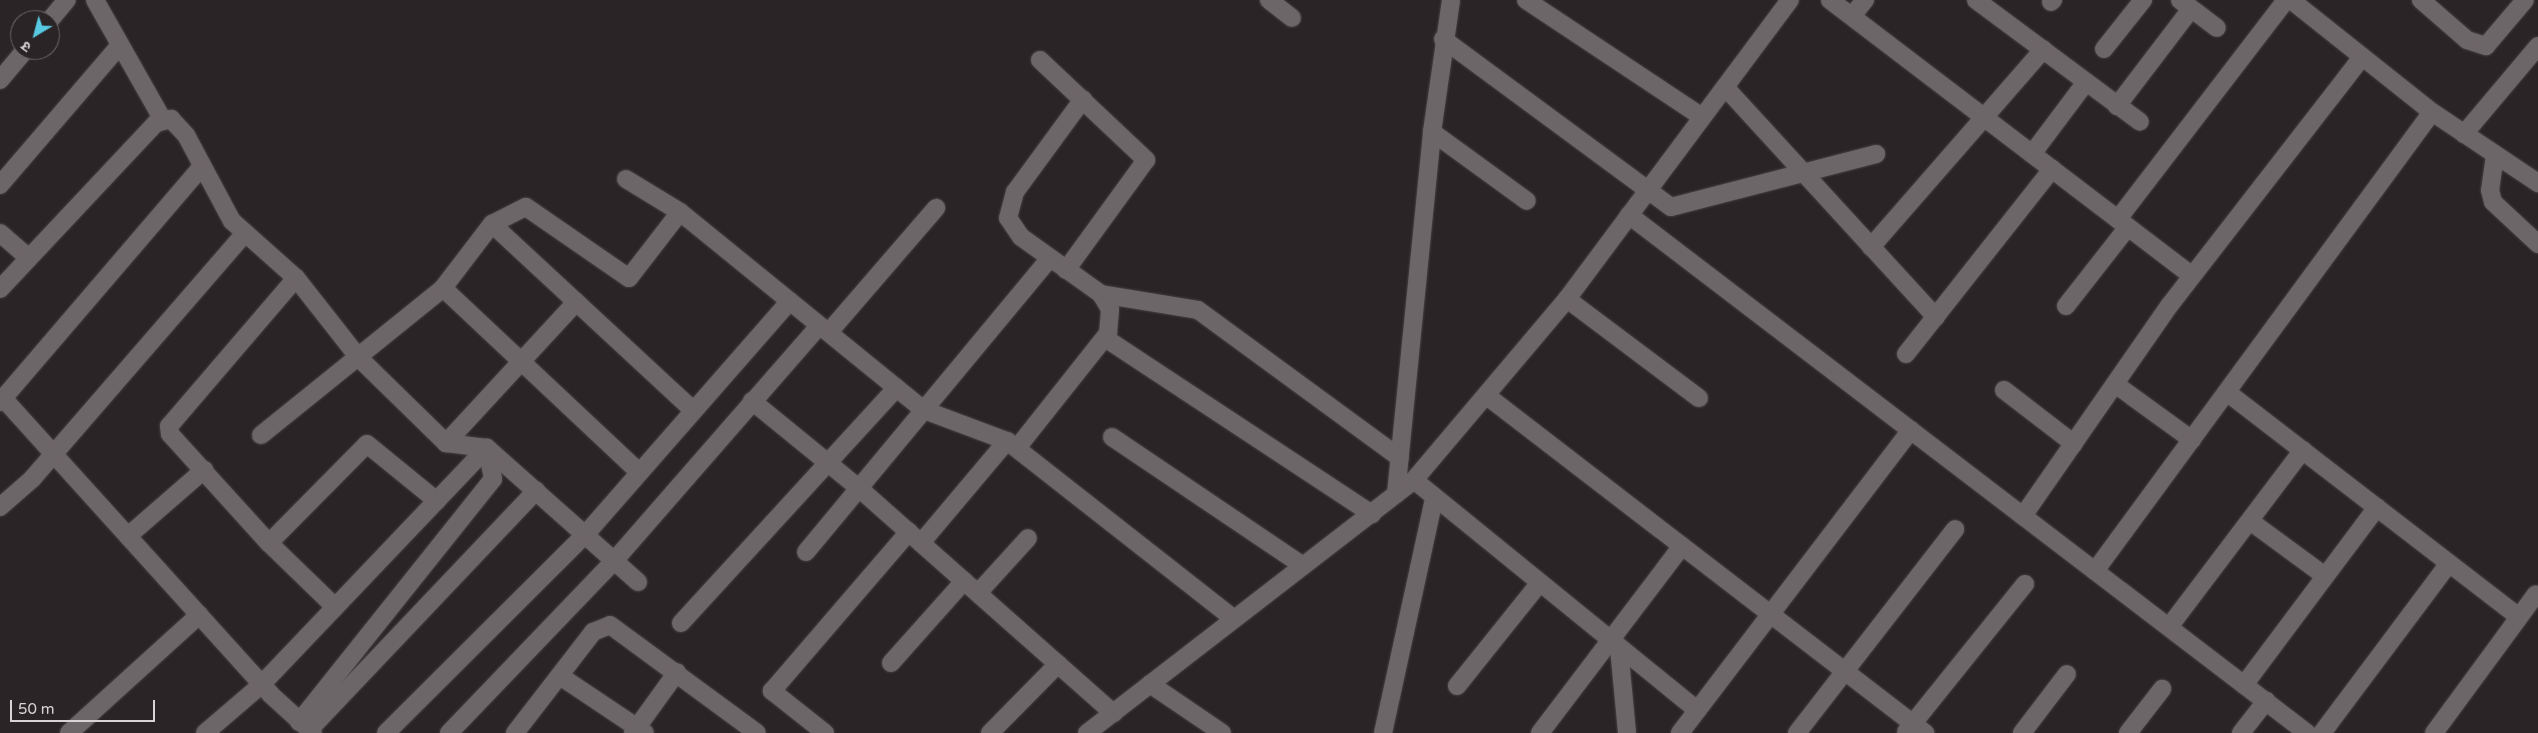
<!DOCTYPE html>
<meta charset="utf-8">
<style>
body{margin:0}
#map{position:relative;width:2538px;height:733px;overflow:hidden;background:#2a2426;font-family:"Varela Round","Noto Sans Devanagari",sans-serif}
div>[style]{position:absolute}
.roads{filter:drop-shadow(0 0 1px #454143) drop-shadow(0 0 1px #454143)}
.street>*{height:18px;margin:-9px;padding:0 9px;transform-origin:9px;border-radius:9px;background:#6d6668}
span{translate:-50% -50%;white-space:nowrap;text-align:center;line-height:1.15;-webkit-text-stroke:5px #2a2426;paint-order:stroke}
.north{position:absolute;left:10px;top:10px;width:50px;height:50px;box-sizing:border-box;background:#2a2426;border:1px solid #706a6c;border-radius:50%;rotate:217deg;font-size:14px;font-weight:700;line-height:20px;text-align:center;color:#d8d4d6}
.north::after{content:'';display:block;margin:auto;width:18px;height:22px;background:#57c9e2;clip-path:polygon(50% 0,100% 100%,50% 72%,0 100%)}
.scale{position:absolute;left:10px;top:700px;width:145px;height:22px;box-sizing:border-box;border:2px solid #d8d4d6;border-top:0;padding-left:6px;font-size:15px;line-height:18px;white-space:nowrap;color:#d8d4d6;-webkit-text-stroke:4px #2a2426;paint-order:stroke}
</style>
<div id="map">
<div class="roads">
<div class="street">
<i style="left:95px;top:0;width:138px;rotate:60.5deg"></i>
<i style="left:1269px;top:0;width:29px;rotate:38deg"></i>
<i style="left:1526px;top:0;width:211px;rotate:33.6deg"></i>
<i style="left:1830px;top:0;width:455px;rotate:37.3deg"></i>
<i style="left:1976px;top:0;width:204px;rotate:36.6deg"></i>
<i style="left:2180px;top:0;width:46px;rotate:37.1deg"></i>
<i style="left:2291px;top:0;width:180px;rotate:38.5deg"></i>
<i style="left:2432px;top:112px;width:128px;rotate:33.8deg"></i>
<i style="left:2421px;top:0;width:61px;rotate:41deg"></i>
<i style="left:2467px;top:40px;width:20px;rotate:18deg"></i>
<i style="left:2486px;top:46px;width:60px;rotate:-49.7deg"></i>
<i style="left:2051px;top:2px;width:3px;rotate:-45deg"></i>
<i style="left:1852px;top:16px;width:21px;rotate:-51deg"></i>
<i style="left:50px;top:20px;width:26px;rotate:-50deg"></i>
<i style="left:1443px;top:39px;width:283px;rotate:36.4deg"></i>
<i style="left:1671px;top:207px;width:212px;rotate:-14.5deg"></i>
<i style="left:2104px;top:49px;width:63px;rotate:-51.5deg"></i>
<i style="left:1040px;top:60px;width:146px;rotate:43.3deg"></i>
<i style="left:1146px;top:160px;width:136px;rotate:126deg"></i>
<i style="left:0;top:80px;width:39px;rotate:-50deg"></i>
<i style="left:1725px;top:87px;width:312px;rotate:47.5deg"></i>
<i style="left:2117px;top:106px;width:122px;rotate:-52.7deg"></i>
<i style="left:1432px;top:132px;width:117px;rotate:36deg"></i>
<i style="left:2464px;top:134px;width:115px;rotate:-49.9deg"></i>
<i style="left:2032px;top:154px;width:90px;rotate:-53.1deg"></i>
<i style="left:2495px;top:155px;width:35px;rotate:98deg"></i>
<i style="left:2490px;top:190px;width:12px;rotate:76deg"></i>
<i style="left:2493px;top:202px;width:62px;rotate:43deg"></i>
<i style="left:626px;top:179px;width:63px;rotate:31.4deg"></i>
<i style="left:680px;top:212px;width:314px;rotate:39.1deg"></i>
<i style="left:924px;top:410px;width:89px;rotate:20.5deg"></i>
<i style="left:1007px;top:441px;width:287px;rotate:38.1deg"></i>
<i style="left:0;top:185px;width:184px;rotate:-49.4deg"></i>
<i style="left:1629px;top:215px;width:853px;rotate:37.38deg"></i>
<i style="left:2118px;top:219px;width:276px;rotate:-52.5deg"></i>
<i style="left:492px;top:224px;width:272px;rotate:42.8deg"></i>
<i style="left:0;top:233px;width:38px;rotate:41deg"></i>
<i style="left:1871px;top:247px;width:262px;rotate:-48.9deg"></i>
<i style="left:296px;top:278px;width:195px;rotate:130.6deg"></i>
<i style="left:169px;top:426px;width:8px;rotate:83deg"></i>
<i style="left:170px;top:434px;width:147px;rotate:47.8deg"></i>
<i style="left:269px;top:543px;width:92px;rotate:44.1deg"></i>
<i style="left:443px;top:288px;width:269px;rotate:43.2deg"></i>
<i style="left:0;top:289px;width:228px;rotate:-46.8deg"></i>
<i style="left:156px;top:123px;width:16px;rotate:-15deg"></i>
<i style="left:171px;top:119px;width:22px;rotate:47deg"></i>
<i style="left:186px;top:135px;width:98px;rotate:61.9deg"></i>
<i style="left:232px;top:221px;width:86px;rotate:41.7deg"></i>
<i style="left:296px;top:278px;width:102px;rotate:51.8deg"></i>
<i style="left:359px;top:358px;width:122px;rotate:44.3deg"></i>
<i style="left:446px;top:443px;width:41px;rotate:7deg"></i>
<i style="left:487px;top:448px;width:202px;rotate:41.6deg"></i>
<i style="left:1101px;top:294px;width:98px;rotate:9.4deg"></i>
<i style="left:1198px;top:310px;width:250px;rotate:36.2deg"></i>
<i style="left:1567px;top:299px;width:165px;rotate:36.9deg"></i>
<i style="left:2066px;top:306px;width:100px;rotate:-51.9deg"></i>
<i style="left:829px;top:332px;width:164px;rotate:-49.2deg"></i>
<i style="left:1105px;top:338px;width:320px;rotate:33.4deg"></i>
<i style="left:1906px;top:354px;width:236px;rotate:-51.7deg"></i>
<i style="left:2115px;top:384px;width:95px;rotate:36deg"></i>
<i style="left:2004px;top:390px;width:88px;rotate:37.6deg"></i>
<i style="left:2228px;top:393px;width:367px;rotate:37.6deg"></i>
<i style="left:1487px;top:396px;width:553px;rotate:37.57deg"></i>
<i style="left:3px;top:398px;width:399px;rotate:47.9deg"></i>
<i style="left:270px;top:694px;width:58px;rotate:42.2deg"></i>
<i style="left:752px;top:401px;width:141px;rotate:39.2deg"></i>
<i style="left:861px;top:490px;width:337px;rotate:41.5deg"></i>
<i style="left:0;top:402px;width:307px;rotate:-49.4deg"></i>
<i style="left:261px;top:435px;width:234px;rotate:-38.9deg"></i>
<i style="left:443px;top:288px;width:81px;rotate:-52.6deg"></i>
<i style="left:492px;top:224px;width:38px;rotate:-27deg"></i>
<i style="left:526px;top:207px;width:125px;rotate:34.6deg"></i>
<i style="left:629px;top:278px;width:83px;rotate:-52.3deg"></i>
<i style="left:1112px;top:437px;width:230px;rotate:34deg"></i>
<i style="left:446px;top:443px;width:192px;rotate:-47.3deg"></i>
<i style="left:1017px;top:448px;width:147px;rotate:-51.6deg"></i>
<i style="left:1108px;top:333px;width:24px;rotate:-85deg"></i>
<i style="left:1110px;top:309px;width:17px;rotate:-121deg"></i>
<i style="left:1101px;top:294px;width:98px;rotate:-144.5deg"></i>
<i style="left:1021px;top:237px;width:23px;rotate:-124deg"></i>
<i style="left:1008px;top:218px;width:27px;rotate:-75deg"></i>
<i style="left:1015px;top:192px;width:115px;rotate:-53.8deg"></i>
<i style="left:1414px;top:480px;width:365px;rotate:39.1deg"></i>
<i style="left:1396px;top:494px;width:364px;rotate:-84.3deg"></i>
<i style="left:1432px;top:132px;width:133px;rotate:-81.8deg"></i>
<i style="left:0;top:507px;width:43px;rotate:-41.2deg"></i>
<i style="left:32px;top:479px;width:325px;rotate:-49.1deg"></i>
<i style="left:2023px;top:516px;width:256px;rotate:-55.2deg"></i>
<i style="left:2169px;top:306px;width:315px;rotate:-52.2deg"></i>
<i style="left:2250px;top:521px;width:93px;rotate:36.3deg"></i>
<i style="left:128px;top:536px;width:101px;rotate:-41deg"></i>
<i style="left:269px;top:543px;width:139px;rotate:-45.3deg"></i>
<i style="left:367px;top:444px;width:90px;rotate:39.2deg"></i>
<i style="left:921px;top:543px;width:133px;rotate:-49.9deg"></i>
<i style="left:806px;top:552px;width:381px;rotate:-50.3deg"></i>
<i style="left:2095px;top:571px;width:569px;rotate:-53.71deg"></i>
<i style="left:978px;top:593px;width:74px;rotate:-47.7deg"></i>
<i style="left:681px;top:623px;width:319px;rotate:-47.5deg"></i>
<i style="left:2169px;top:627px;width:222px;rotate:-52.9deg"></i>
<i style="left:1619px;top:648px;width:85px;rotate:84.6deg"></i>
<i style="left:891px;top:663px;width:110px;rotate:-48.3deg"></i>
<i style="left:560px;top:676px;width:102px;rotate:33.8deg"></i>
<i style="left:1150px;top:684px;width:87px;rotate:34.2deg"></i>
<i style="left:2244px;top:685px;width:222px;rotate:-53.2deg"></i>
<i style="left:1457px;top:686px;width:129px;rotate:-51.3deg"></i>
<i style="left:299px;top:722px;width:311px;rotate:-51.4deg"></i>
<i style="left:493px;top:479px;width:32px;rotate:-101deg"></i>
<i style="left:309px;top:730px;width:330px;rotate:-46.5deg"></i>
<i style="left:1906px;top:732px;width:190px;rotate:-51.2deg"></i>
<i style="left:69px;top:733px;width:176px;rotate:-42.2deg"></i>
<i style="left:205px;top:733px;width:74px;rotate:-40.6deg"></i>
<i style="left:261px;top:685px;width:327px;rotate:-46.4deg"></i>
<i style="left:386px;top:733px;width:281px;rotate:-44.9deg"></i>
<i style="left:585px;top:535px;width:311px;rotate:-48.8deg"></i>
<i style="left:449px;top:733px;width:238px;rotate:-46.2deg"></i>
<i style="left:614px;top:561px;width:312px;rotate:-48.9deg"></i>
<i style="left:515px;top:733px;width:128px;rotate:-52.3deg"></i>
<i style="left:593px;top:632px;width:18px;rotate:-22deg"></i>
<i style="left:610px;top:625px;width:182px;rotate:36.3deg"></i>
<i style="left:633px;top:733px;width:75px;rotate:-54.2deg"></i>
<i style="left:825px;top:733px;width:68px;rotate:-141.6deg"></i>
<i style="left:772px;top:691px;width:210px;rotate:-49.3deg"></i>
<i style="left:990px;top:733px;width:97px;rotate:-45.4deg"></i>
<i style="left:1087px;top:733px;width:413px;rotate:-37.7deg"></i>
<i style="left:1414px;top:480px;width:237px;rotate:-49.8deg"></i>
<i style="left:1567px;top:299px;width:373px;rotate:-53.3deg"></i>
<i style="left:1383px;top:733px;width:239px;rotate:-77.7deg"></i>
<i style="left:1540px;top:733px;width:235px;rotate:-52.8deg"></i>
<i style="left:1680px;top:733px;width:381px;rotate:-52.7deg"></i>
<i style="left:1797px;top:733px;width:258px;rotate:-52.2deg"></i>
<i style="left:2022px;top:733px;width:74px;rotate:-52.7deg"></i>
<i style="left:2128px;top:733px;width:56px;rotate:-52.3deg"></i>
<i style="left:2241px;top:733px;width:41px;rotate:-52deg"></i>
<i style="left:2322px;top:733px;width:212px;rotate:-53.2deg"></i>
<i style="left:2434px;top:733px;width:172px;rotate:-53.7deg"></i>
</div>
</div>
<div class="north">उ</div>
<div class="scale">50 m</div>
</div>
